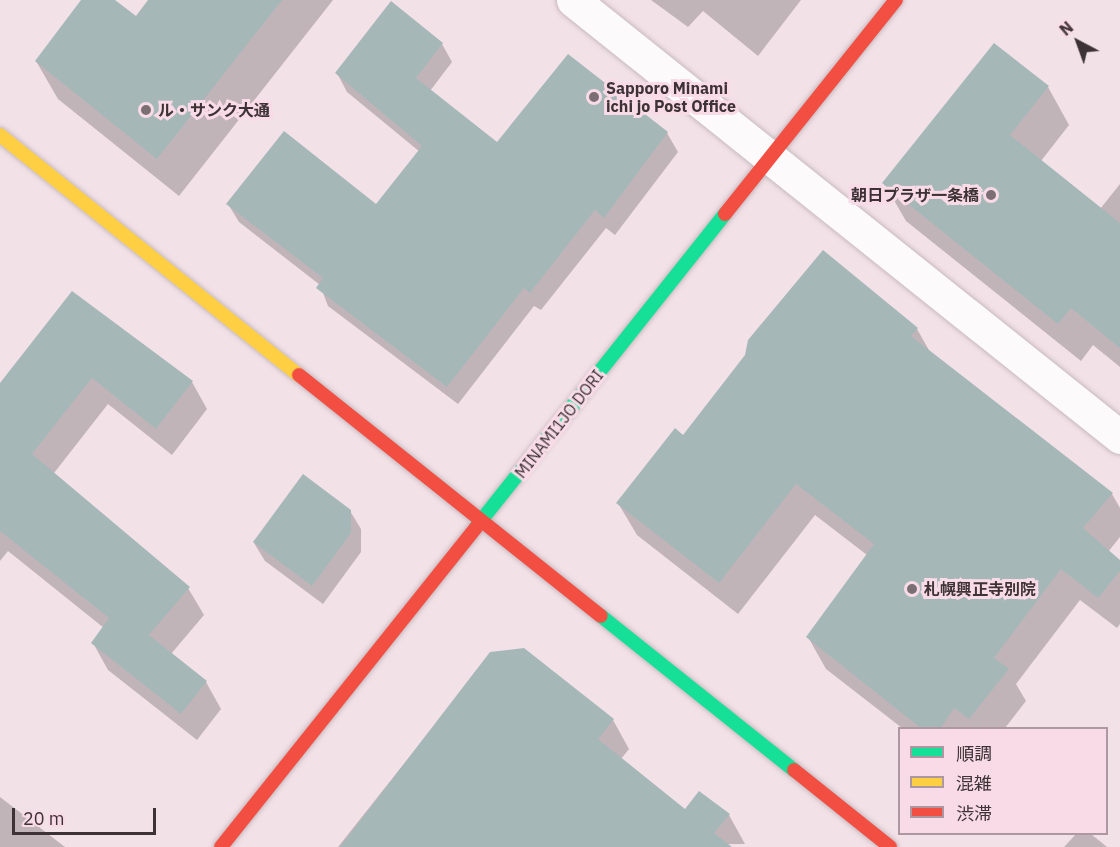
<!DOCTYPE html>
<meta charset="utf-8">
<style>
body{margin:0}
#map{position:relative;width:1120px;height:847px;overflow:hidden;background:#f2e1e7;font-family:"IBM Plex Sans","Noto Sans JP",sans-serif}
div>[style]{position:absolute}
.shadow>*{inset:0;background:#0003}
.building>*{inset:0;background:#a6b7b8}
.roads{filter:drop-shadow(0 0 2px #c7babf) drop-shadow(0 0 2px #c7babf)}
.street>*{height:33px;margin:-16.5px;padding:0 16.5px;transform-origin:16.5px;border-radius:16.5px;background:#fdfafb}
.fast>*{height:14px;margin:-7px;padding:0 7px;transform-origin:7px;border-radius:7px;background:#16e098}
.slow>*{height:14px;margin:-7px;padding:0 7px;transform-origin:7px;border-radius:7px;background:#ffcf43}
.jam>*{height:14px;margin:-7px;padding:0 7px;transform-origin:7px;border-radius:7px;background:#f24e42}
.dots>*{width:16px;height:16px;translate:-50% -50%;box-sizing:border-box;border:3px solid #f8dbe6;border-radius:50%}
span{translate:-50% -50%;white-space:nowrap;text-align:center;line-height:1.15;-webkit-text-stroke:6px #f8dbe6;paint-order:stroke}
.poi-label{font-size:16px;color:#3d3236;font-weight:700}
.left{translate:0 -50%;text-align:left}
.right{translate:-100% -50%;text-align:right}
.street-label{font-size:16px;color:#3d3236}
.legend{position:absolute;left:898px;top:727px;width:210px;height:108px;box-sizing:border-box;background:#f8dbe6;border:2px solid #ad97a0;margin:0;padding:8px 10px;list-style:none;font-size:18px;color:#3d3236}
.legend li{display:flex;align-items:center;gap:12px;height:30px}
.legend b{width:30px;border:2px solid #ad97a0}
.north{position:absolute;left:1048px;top:12px;width:60px;height:60px;-webkit-text-stroke:4px #f8dbe6;paint-order:stroke;rotate:319deg;font-size:16px;font-weight:700;line-height:24px;text-align:center;color:#3d3236}
.north::after{content:'';display:block;margin:auto;width:21px;height:27px;background:#3d3236;clip-path:polygon(50% 0,100% 100%,50% 72%,0 100%)}
.scale{position:absolute;left:12px;top:808px;width:144px;height:27px;box-sizing:border-box;border:3px solid #3d3236;border-top:0;padding-left:8px;font-size:18px;line-height:21px;white-space:nowrap;color:#3d3236;-webkit-text-stroke:4px #f8dbe6;paint-order:stroke}
</style>
<div id="map">
<div class="shadow">
<i style="clip-path:polygon(83px 0,112px 0,136px 18px,150px 0,333px 0,179px 196px,58px 99px,36px 61px)"></i>
<i style="clip-path:polygon(651px 0,801px 0,758px 56px,703px 11px,688px 27px)"></i>
<i style="clip-path:polygon(442px 44px,452px 62px,430px 91px,497px 145px,568px 57px,667px 133px,678px 152px,615px 235px,606px 228px,541px 310px,534px 306px,458px 404px,328px 306px,320px 285px,239px 222px,228px 204px,376px 206px,420px 152px,347px 92px,337px 73px)"></i>
<i style="clip-path:polygon(1048px 87px,1069px 125px,1041px 161px,1100px 209px,1120px 184px,1120px 367px,1093px 345px,1081px 361px,906px 221px,884px 183px)"></i>
<i style="clip-path:polygon(72px 293px,192px 382px,207px 409px,172px 455px,108px 404px,54px 473px,188px 588px,204px 615px,171px 654px,206px 682px,221px 709px,197px 740px,108px 670px,93px 643px,104px 628px,8px 551px,0 561px,0 385px)"></i>
<i style="clip-path:polygon(917px 329px,930px 352px,1112px 494px,1120px 508px,1120px 537px,1108px 552px,1120px 562px,1120px 624px,1117px 628px,1080px 600px,1016px 684px,1026px 701px,1005px 728px,902px 728px,826px 669px,808px 637px,867px 555px,815px 515px,738px 614px,637px 535px,618px 503px,683px 437px)"></i>
<i style="clip-path:polygon(350px 511px,361px 529px,361px 552px,323px 604px,265px 561px,254px 543px)"></i>
<i style="clip-path:polygon(491px 654px,613px 720px,629px 749px,621px 759px,685px 811px,729px 815px,745px 844px,338px 847px)"></i>
<i style="clip-path:polygon(0 797px,65px 847px,0 847px)"></i>
<i style="clip-path:polygon(1076px 834px,1091px 834px,1107px 847px,1064px 847px)"></i>
</div>
<div class="building">
<i style="clip-path:polygon(81px 0,115px 0,136px 16px,148px 0,282px 0,157px 159px,35px 61px)"></i>
<i style="clip-path:polygon(391px 1px,443px 43px,416px 78px,497px 142px,568px 54px,668px 132px,604px 218px,595px 210px,530px 293px,524px 288px,447px 387px,316px 288px,323px 278px,226px 204px,284px 131px,376px 204px,422px 146px,335px 73px)"></i>
<i style="clip-path:polygon(994px 43px,1049px 86px,1010px 135px,1120px 223px,1120px 348px,1071px 308px,1058px 324px,882px 183px)"></i>
<i style="clip-path:polygon(823px 250px,918px 328px,911px 336px,1113px 493px,1083px 528px,1120px 560px,1120px 571px,1098px 598px,1061px 569px,994px 658px,1009px 669px,969px 719px,954px 708px,940px 729px,922px 729px,806px 637px,874px 544px,796px 484px,719px 583px,616px 503px,675px 428px,683px 435px,745px 355px,748px 340px)"></i>
<i style="clip-path:polygon(72px 291px,193px 381px,156px 429px,92px 378px,32px 454px,190px 587px,149px 635px,207px 681px,181px 714px,91px 643px,109px 618px,0 531px,0 383px)"></i>
<i style="clip-path:polygon(303px 474px,351px 510px,351px 533px,312px 586px,253px 542px)"></i>
<i style="clip-path:polygon(524px 648px,614px 719px,598px 739px,685px 809px,699px 791px,730px 814px,714px 833px,732px 847px,340px 847px,490px 652px)"></i>
</div>
<div class="roads">
<div class="street">
<i style="left:573px;top:0;width:700px;rotate:38.62deg"></i>
</div>
<div class="fast">
<i style="left:476px;top:527px;width:400px;rotate:-51.5deg"></i>
<i style="left:601px;top:616px;width:247px;rotate:38.6deg"></i>
</div>
<div class="slow">
<i style="left:0;top:135px;width:383px;rotate:38.8deg"></i>
</div>
<div class="jam">
<i style="left:725px;top:214px;width:274px;rotate:-51.4deg"></i>
<i style="left:299px;top:375px;width:386px;rotate:38.6deg"></i>
<i style="left:794px;top:770px;width:123px;rotate:38.7deg"></i>
<i style="left:221px;top:847px;width:409px;rotate:-51.4deg"></i>
</div>
</div>
<div class="dots">
<i style="left:594px;top:97px;background:#7c6f74"></i>
<i style="left:146px;top:110px;background:#7c6f74"></i>
<i style="left:991px;top:195px;background:#7c6f74"></i>
<i style="left:912px;top:589px;background:#7c6f74"></i>
</div>
<div class="poi-label">
<span class="left" style="left:606px;top:97px">Sapporo Minami<br>ichi jo Post Office</span>
<span class="left" style="left:158px;top:110px">ル・サンク大通</span>
<span class="right" style="left:979px;top:195px">朝日プラザ一条橋</span>
<span class="left" style="left:924px;top:589px">札幌興正寺別院</span>
</div>
<div class="street-label">
<span style="left:559px;top:424px;rotate:-52deg">MINAMI1JO DORI</span>
</div>
<ul class="legend">
<li><b style="height:8px;background:#16e098"></b>順調</li>
<li><b style="height:8px;background:#ffcf43"></b>混雑</li>
<li><b style="height:8px;background:#f24e42"></b>渋滞</li>
</ul>
<div class="north">N</div>
<div class="scale">20 m</div>
</div>
